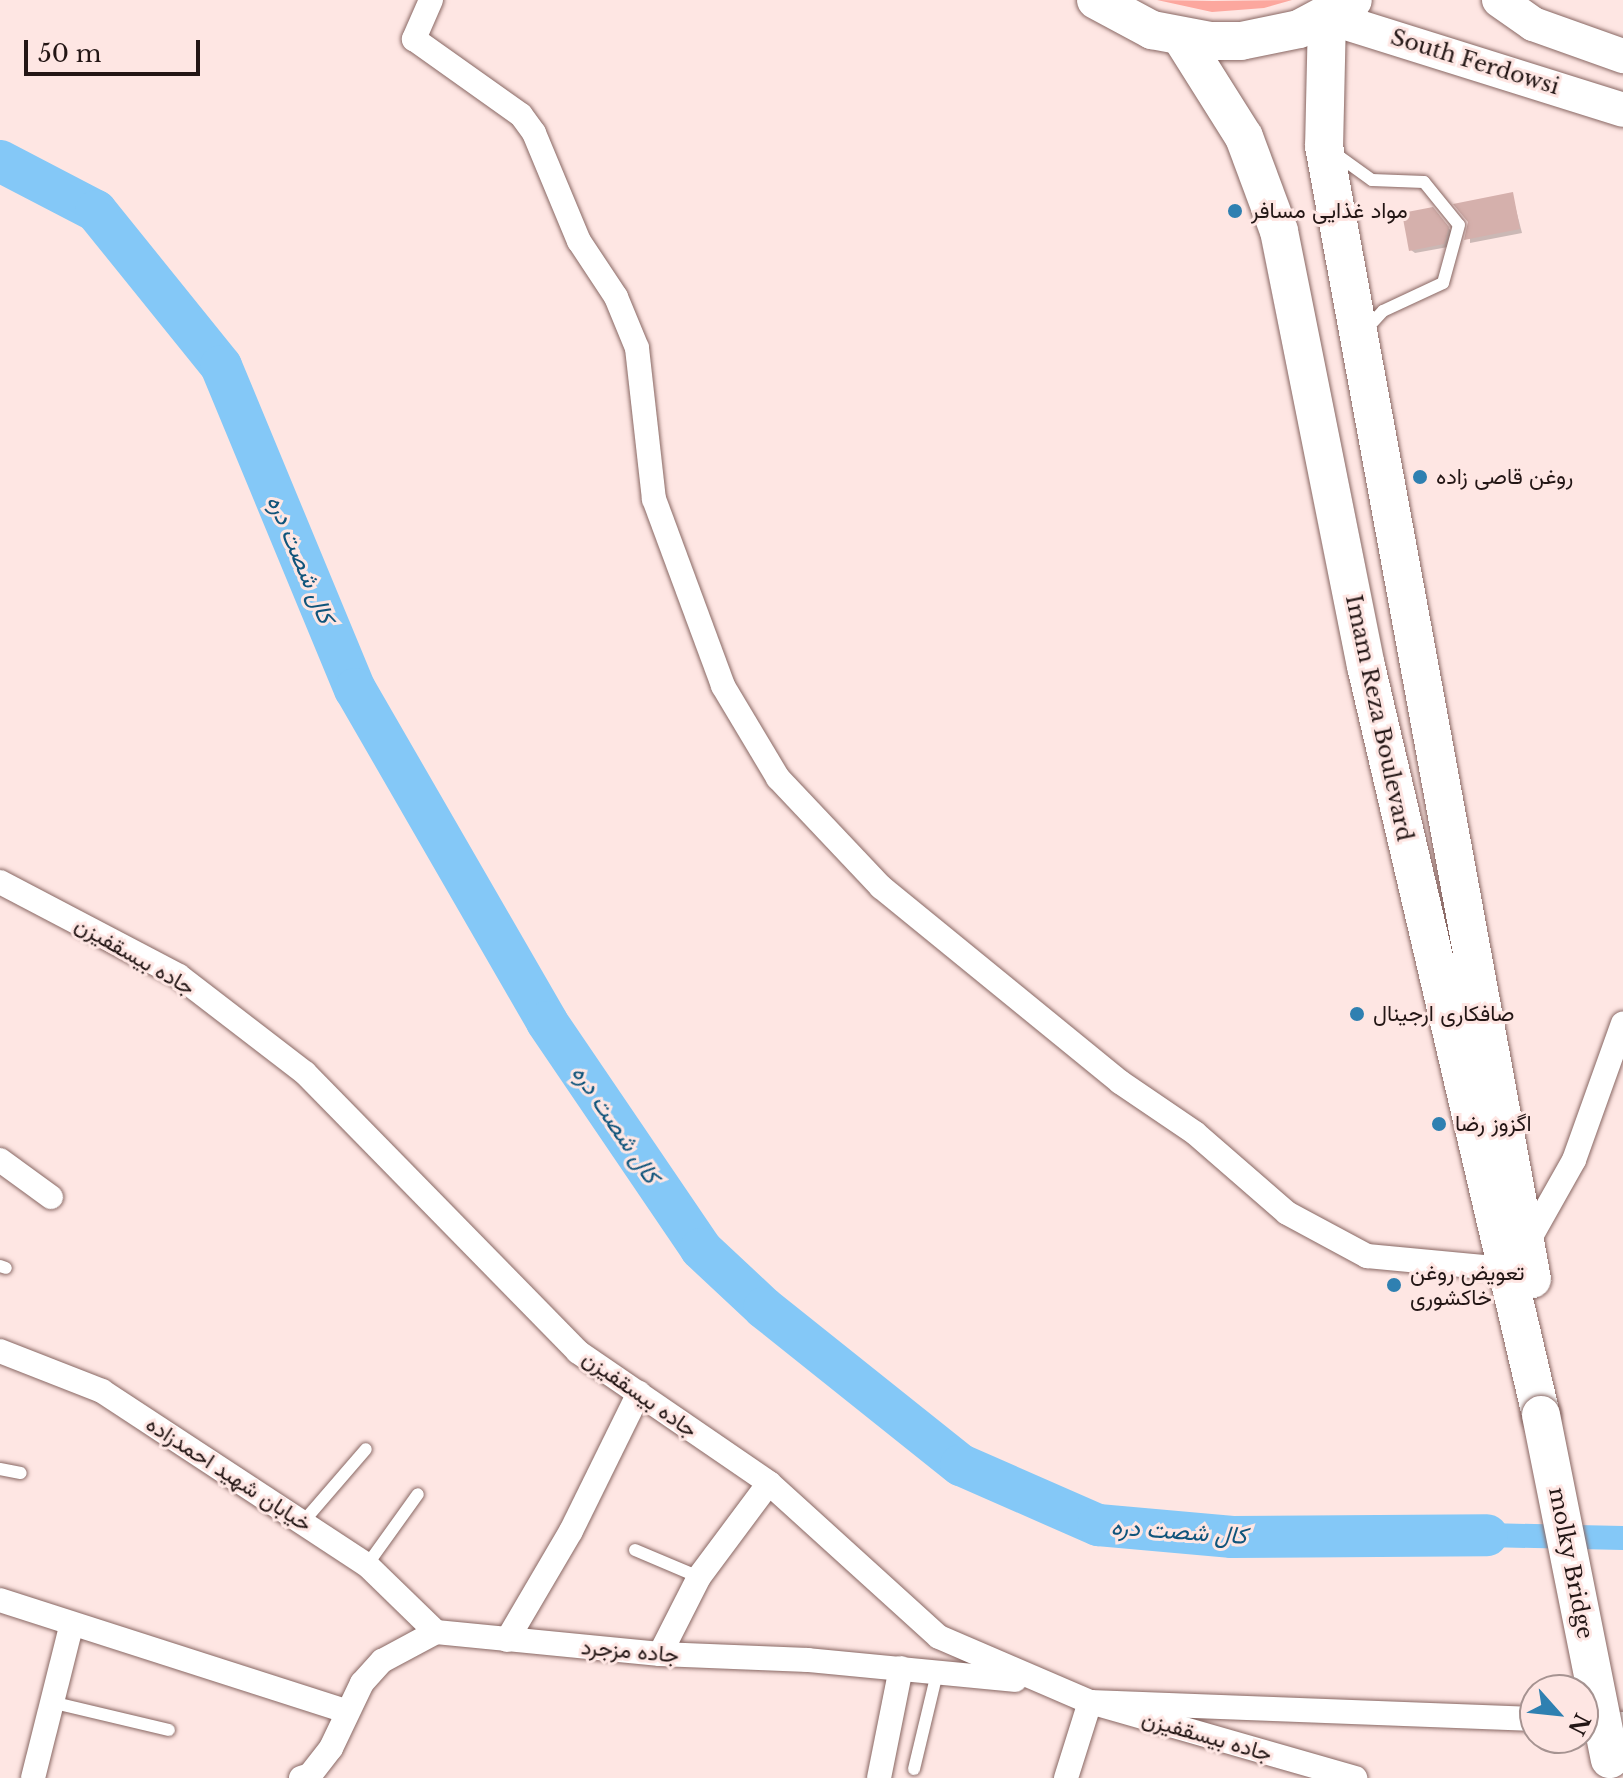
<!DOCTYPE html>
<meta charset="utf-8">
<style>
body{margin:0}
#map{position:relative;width:1623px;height:1778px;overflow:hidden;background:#fee6e3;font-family:"Libre Baskerville",Vazirmatn,serif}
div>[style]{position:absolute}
.green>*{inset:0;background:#fca79e}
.shadow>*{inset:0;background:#0003}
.canal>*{height:24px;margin:-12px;padding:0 12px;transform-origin:12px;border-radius:12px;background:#84c8f7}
.river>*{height:42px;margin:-21px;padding:0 21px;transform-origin:21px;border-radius:21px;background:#84c8f7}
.building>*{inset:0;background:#d5b0ac}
.roads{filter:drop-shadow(0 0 2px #886763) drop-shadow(0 0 2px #886763)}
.service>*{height:12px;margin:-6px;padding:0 6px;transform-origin:6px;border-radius:6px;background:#fff}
.minor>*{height:24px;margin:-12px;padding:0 12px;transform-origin:12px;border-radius:12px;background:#fff}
.secondary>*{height:34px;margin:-17px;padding:0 17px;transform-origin:17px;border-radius:17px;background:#fff}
.primary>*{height:38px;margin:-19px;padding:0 19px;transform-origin:19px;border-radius:19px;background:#fff}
.bridges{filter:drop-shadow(0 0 2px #886763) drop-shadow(0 0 2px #886763)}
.primary-bridge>*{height:38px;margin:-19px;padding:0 19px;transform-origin:19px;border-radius:19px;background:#fff}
.dots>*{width:22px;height:22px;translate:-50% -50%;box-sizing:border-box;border:4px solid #fee6e3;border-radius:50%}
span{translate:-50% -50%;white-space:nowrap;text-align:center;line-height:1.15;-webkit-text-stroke:6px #fee6e3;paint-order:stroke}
.street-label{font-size:22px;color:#231615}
.poi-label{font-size:22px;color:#231615}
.left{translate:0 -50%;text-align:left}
.water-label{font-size:24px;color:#0f547b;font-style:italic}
.north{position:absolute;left:1519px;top:1674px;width:80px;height:80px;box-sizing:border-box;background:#fee6e3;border:2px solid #a69391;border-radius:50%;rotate:117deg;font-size:22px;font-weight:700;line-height:32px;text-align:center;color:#231615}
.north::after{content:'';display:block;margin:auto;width:28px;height:36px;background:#2f80b1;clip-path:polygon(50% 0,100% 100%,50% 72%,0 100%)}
.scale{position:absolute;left:24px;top:40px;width:176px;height:36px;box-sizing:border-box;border:4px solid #231615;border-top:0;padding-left:10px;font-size:24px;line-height:28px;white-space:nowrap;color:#231615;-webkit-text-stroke:6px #fee6e3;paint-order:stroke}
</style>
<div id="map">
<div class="green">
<i style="clip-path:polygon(1157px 0,1213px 1px,1292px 0,1264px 8px,1212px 12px)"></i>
</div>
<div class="shadow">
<i style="clip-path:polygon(1512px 194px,1522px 233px,1470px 243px,1470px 222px)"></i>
<i style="clip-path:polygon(1436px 214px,1452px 232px,1448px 247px,1415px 253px,1411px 250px)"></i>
</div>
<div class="canal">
<i style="left:1487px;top:1535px;width:136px;rotate:1.3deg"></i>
</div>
<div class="river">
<i style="left:0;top:161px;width:108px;rotate:27.5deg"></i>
<i style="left:96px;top:211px;width:199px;rotate:51.1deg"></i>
<i style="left:221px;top:366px;width:350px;rotate:67.5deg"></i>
<i style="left:355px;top:689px;width:384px;rotate:60deg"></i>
<i style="left:547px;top:1022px;width:274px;rotate:55.8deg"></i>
<i style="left:701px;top:1249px;width:86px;rotate:43.1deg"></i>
<i style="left:764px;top:1308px;width:252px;rotate:38.6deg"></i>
<i style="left:961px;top:1465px;width:150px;rotate:23.7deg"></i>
<i style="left:1098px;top:1525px;width:135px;rotate:5.1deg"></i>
<i style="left:1232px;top:1537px;width:255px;rotate:-0.4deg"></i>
</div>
<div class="building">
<i style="clip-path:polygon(1513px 192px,1520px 229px,1464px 240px,1468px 222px,1453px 204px)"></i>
<i style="clip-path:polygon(1433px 207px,1449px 227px,1444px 244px,1409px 251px,1402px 213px)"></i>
</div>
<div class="roads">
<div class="service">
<i style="left:1333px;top:152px;width:48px;rotate:35.7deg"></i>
<i style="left:1372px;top:180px;width:52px;rotate:2.2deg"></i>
<i style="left:1424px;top:182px;width:55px;rotate:50.9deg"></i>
<i style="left:1459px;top:225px;width:60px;rotate:105.4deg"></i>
<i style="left:1443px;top:283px;width:66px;rotate:155deg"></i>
<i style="left:1383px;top:311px;width:25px;rotate:133deg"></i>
<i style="left:0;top:1266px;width:6px;rotate:18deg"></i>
<i style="left:0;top:1469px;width:21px;rotate:11deg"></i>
<i style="left:303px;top:1522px;width:96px;rotate:-49.2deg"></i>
<i style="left:635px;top:1550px;width:69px;rotate:22.9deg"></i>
<i style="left:367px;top:1565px;width:87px;rotate:-54.3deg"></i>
<i style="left:55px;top:1703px;width:117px;rotate:13.3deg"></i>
<i style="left:914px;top:1769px;width:99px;rotate:-76.5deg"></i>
</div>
<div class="minor">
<i style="left:431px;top:0;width:43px;rotate:113.6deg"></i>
<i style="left:414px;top:39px;width:131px;rotate:35.4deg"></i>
<i style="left:521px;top:115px;width:22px;rotate:54deg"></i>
<i style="left:534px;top:133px;width:117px;rotate:67.4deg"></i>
<i style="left:579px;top:241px;width:67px;rotate:56.5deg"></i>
<i style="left:616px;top:297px;width:55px;rotate:67.6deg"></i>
<i style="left:637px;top:348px;width:152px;rotate:83.6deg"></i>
<i style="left:654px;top:499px;width:199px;rotate:69.7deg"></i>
<i style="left:723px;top:686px;width:107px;rotate:59.1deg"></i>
<i style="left:778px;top:778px;width:150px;rotate:46.6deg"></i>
<i style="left:881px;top:887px;width:308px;rotate:39.2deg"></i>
<i style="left:1120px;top:1082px;width:91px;rotate:34.2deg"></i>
<i style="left:1195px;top:1133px;width:122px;rotate:41deg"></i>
<i style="left:1287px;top:1213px;width:91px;rotate:28.3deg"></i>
<i style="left:1367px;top:1256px;width:138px;rotate:5.4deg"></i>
<i style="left:0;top:882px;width:202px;rotate:27.7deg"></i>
<i style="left:179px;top:976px;width:159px;rotate:37.6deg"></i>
<i style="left:305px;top:1073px;width:390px;rotate:45.6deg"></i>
<i style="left:578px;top:1352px;width:232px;rotate:34.4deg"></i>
<i style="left:769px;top:1483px;width:229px;rotate:42.2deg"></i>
<i style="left:939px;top:1637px;width:164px;rotate:23.3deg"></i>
<i style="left:1090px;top:1702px;width:276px;rotate:16deg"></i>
<i style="left:0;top:1160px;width:63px;rotate:36deg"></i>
<i style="left:1525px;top:1247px;width:100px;rotate:-60.6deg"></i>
<i style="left:1574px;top:1160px;width:145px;rotate:-70.3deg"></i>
<i style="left:0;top:1351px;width:110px;rotate:21.4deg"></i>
<i style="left:102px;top:1391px;width:317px;rotate:33.3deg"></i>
<i style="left:367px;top:1565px;width:96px;rotate:44.2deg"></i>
<i style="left:0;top:1600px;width:362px;rotate:17.8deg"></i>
<i style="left:507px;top:1640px;width:126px;rotate:-59.6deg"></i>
<i style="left:571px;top:1531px;width:154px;rotate:-63.8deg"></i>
<i style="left:660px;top:1654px;width:86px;rotate:-63.1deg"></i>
<i style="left:699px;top:1577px;width:117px;rotate:-53.3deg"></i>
<i style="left:1583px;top:1722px;width:40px;rotate:2.9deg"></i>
<i style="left:33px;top:1778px;width:156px;rotate:-75.9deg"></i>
<i style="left:301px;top:1778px;width:9px;rotate:-18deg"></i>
<i style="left:310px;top:1775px;width:34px;rotate:-52deg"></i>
<i style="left:331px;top:1748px;width:72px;rotate:-64.5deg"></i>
<i style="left:362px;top:1683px;width:30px;rotate:-48deg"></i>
<i style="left:382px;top:1661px;width:61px;rotate:-28.2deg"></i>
<i style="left:436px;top:1632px;width:225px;rotate:5.6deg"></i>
<i style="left:660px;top:1654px;width:148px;rotate:2.3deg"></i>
<i style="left:808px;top:1660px;width:208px;rotate:5.5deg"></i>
<i style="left:879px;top:1778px;width:112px;rotate:-78.7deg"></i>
<i style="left:1066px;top:1778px;width:80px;rotate:-72.5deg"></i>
<i style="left:1090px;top:1702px;width:445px;rotate:2.2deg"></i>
</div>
<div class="secondary">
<i style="left:1499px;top:0;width:42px;rotate:35.2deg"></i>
<i style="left:1533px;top:24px;width:96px;rotate:19.6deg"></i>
<i style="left:1327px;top:17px;width:310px;rotate:17.4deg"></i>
</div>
<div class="primary">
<i style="left:1096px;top:0;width:64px;rotate:28.2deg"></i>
<i style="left:1152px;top:30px;width:59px;rotate:10.7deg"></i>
<i style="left:1210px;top:41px;width:31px"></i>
<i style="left:1241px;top:41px;width:59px;rotate:-11.7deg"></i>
<i style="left:1299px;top:29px;width:61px;rotate:-28.2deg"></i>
<i style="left:1327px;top:17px;width:129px;rotate:91.3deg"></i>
<i style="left:1324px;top:146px;width:1152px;rotate:79.6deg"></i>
<i style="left:1181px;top:37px;width:118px;rotate:57.8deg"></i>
<i style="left:1244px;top:137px;width:100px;rotate:69.6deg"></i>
<i style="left:1279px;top:231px;width:444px;rotate:78.7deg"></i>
<i style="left:1366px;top:666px;width:769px;rotate:76.85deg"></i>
</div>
</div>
<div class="bridges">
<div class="primary-bridge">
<i style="left:1541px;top:1415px;width:351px;rotate:78.7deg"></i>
</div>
</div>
<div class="dots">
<i style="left:1235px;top:211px;background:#2f80b1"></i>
<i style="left:1420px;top:477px;background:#2f80b1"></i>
<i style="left:1357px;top:1014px;background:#2f80b1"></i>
<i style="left:1439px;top:1124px;background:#2f80b1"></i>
<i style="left:1394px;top:1285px;background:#2f80b1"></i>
</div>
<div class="street-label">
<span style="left:1475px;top:62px;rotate:17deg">South Ferdowsi</span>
<span style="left:1379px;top:718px;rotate:78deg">Imam Reza Boulevard</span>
<span style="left:135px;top:956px;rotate:30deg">جاده بیسقفیزن</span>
<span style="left:640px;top:1394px;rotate:35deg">جاده بیسقفیزن</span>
<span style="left:229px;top:1474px;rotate:33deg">خیابان شهید احمدزاده</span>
<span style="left:1571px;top:1563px;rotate:79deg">molky Bridge</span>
<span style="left:630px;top:1651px;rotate:5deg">جاده مزجرد</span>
<span style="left:1207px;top:1736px;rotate:16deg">جاده بیسقفیزن</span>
</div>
<div class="poi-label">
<span class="left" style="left:1251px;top:211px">مواد غذایی مسافر</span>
<span class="left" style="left:1436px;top:477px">روغن قاصی زاده</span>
<span class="left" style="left:1373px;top:1014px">صافکاری ارجینال</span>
<span class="left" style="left:1455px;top:1124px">اگزوز رضا</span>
<span class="left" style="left:1410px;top:1285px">تعویض روغن<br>خاکشوری</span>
</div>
<div class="water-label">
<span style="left:301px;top:559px;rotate:67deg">کال شصت دره</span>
<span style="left:616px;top:1124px;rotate:56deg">کال شصت دره</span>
<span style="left:1179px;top:1531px;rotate:4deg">کال شصت دره</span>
</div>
<div class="north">N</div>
<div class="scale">50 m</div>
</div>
